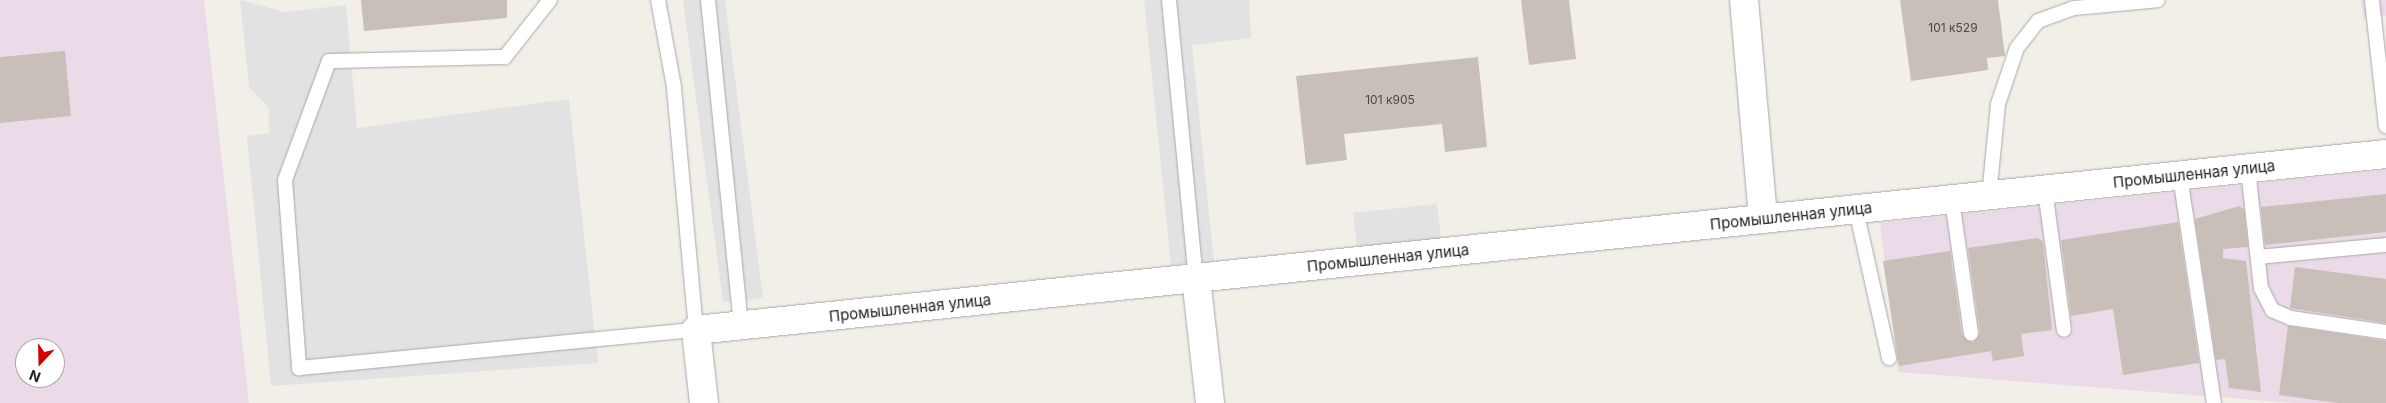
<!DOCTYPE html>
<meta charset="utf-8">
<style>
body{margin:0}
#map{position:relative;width:2386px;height:403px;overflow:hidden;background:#f2efe9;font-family:Inter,sans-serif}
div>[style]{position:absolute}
.industrial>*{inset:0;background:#ebdbe8}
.parking>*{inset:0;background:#e2e2e2}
.building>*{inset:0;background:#c7bfb8}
.roads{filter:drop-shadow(0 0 1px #a9a9a9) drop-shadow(0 0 1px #a9a9a9)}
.service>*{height:14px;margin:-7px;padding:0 7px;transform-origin:7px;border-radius:7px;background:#fff}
.minor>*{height:28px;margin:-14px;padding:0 14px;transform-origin:14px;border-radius:14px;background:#fff}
.tertiary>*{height:28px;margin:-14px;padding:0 14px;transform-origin:14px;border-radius:14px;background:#fff}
span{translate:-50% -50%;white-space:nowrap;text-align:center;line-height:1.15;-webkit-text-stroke:4px #fff;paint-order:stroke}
.number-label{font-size:12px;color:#4b4948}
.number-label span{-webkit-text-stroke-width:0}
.street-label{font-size:15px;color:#222}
.north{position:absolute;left:15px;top:338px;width:50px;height:50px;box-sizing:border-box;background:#fff;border:1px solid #a7a7a7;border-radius:50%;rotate:201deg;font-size:14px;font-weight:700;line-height:20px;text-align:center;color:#222}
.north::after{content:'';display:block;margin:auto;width:18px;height:22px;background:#d40000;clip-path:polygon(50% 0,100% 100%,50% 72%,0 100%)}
</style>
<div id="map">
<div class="industrial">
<i style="clip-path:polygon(evenodd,0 0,204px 0,249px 403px,0 403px,0 0,25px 348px,55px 348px,55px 378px,25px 378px,25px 348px)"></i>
<i style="clip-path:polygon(2361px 0,2386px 0,2386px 16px,2363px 19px)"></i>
<i style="clip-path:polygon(2386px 170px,2386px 403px,2296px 403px,1898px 372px,1880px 223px)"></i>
</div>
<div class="parking">
<i style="clip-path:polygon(240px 0,285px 12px,346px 5px,357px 128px,569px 99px,598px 363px,271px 386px,247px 136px,269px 133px,269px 108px,249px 87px)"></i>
<i style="clip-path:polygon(683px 0,725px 0,763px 298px,723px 302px)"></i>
<i style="clip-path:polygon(1144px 0,1249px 0,1251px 38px,1192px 45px,1214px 262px,1171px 265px)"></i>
<i style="clip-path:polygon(1437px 204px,1442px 245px,1358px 254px,1353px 213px)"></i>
</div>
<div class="building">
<i style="clip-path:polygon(361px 0,507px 0,507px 18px,364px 31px)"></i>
<i style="clip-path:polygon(1521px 0,1569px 0,1576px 59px,1529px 65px)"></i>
<i style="clip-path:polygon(1900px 0,1998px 0,2005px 56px,1987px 58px,1988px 70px,1911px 81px)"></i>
<i style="clip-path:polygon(65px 51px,71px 116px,0 123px,0 57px)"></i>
<i style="clip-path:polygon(1478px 57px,1487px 147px,1445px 152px,1442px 124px,1344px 134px,1347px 160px,1306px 165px,1296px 76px)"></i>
<i style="clip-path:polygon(2386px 194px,2386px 232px,2265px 245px,2261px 207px)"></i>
<i style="clip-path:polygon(2239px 206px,2244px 209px,2248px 247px,2223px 249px,2223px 258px,2246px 261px,2261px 392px,2229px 388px,2225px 359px,2216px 360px,2195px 219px)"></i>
<i style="clip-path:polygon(2178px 222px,2199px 363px,2123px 375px,2113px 309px,2071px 316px,2061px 240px)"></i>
<i style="clip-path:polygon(2038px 238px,2043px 242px,2052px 330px,2021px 334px,2024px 356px,1993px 361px,1991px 351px,1899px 366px,1883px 261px,1950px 251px,1962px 335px,1973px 343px,1980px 333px,1968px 248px)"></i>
<i style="clip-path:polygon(2295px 267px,2386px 279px,2386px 323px,2290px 308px)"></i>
<i style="clip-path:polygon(2288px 326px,2386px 341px,2386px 403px,2338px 403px,2279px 395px)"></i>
</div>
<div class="roads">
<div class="service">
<i style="left:550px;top:0;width:73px;rotate:128.3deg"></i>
<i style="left:505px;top:57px;width:176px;rotate:178.7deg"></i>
<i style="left:329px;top:61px;width:127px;rotate:110.3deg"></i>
<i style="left:285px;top:180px;width:189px;rotate:85.7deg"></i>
<i style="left:299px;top:368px;width:399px;rotate:-5.5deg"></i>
<i style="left:696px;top:330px;width:244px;rotate:-95.2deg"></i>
<i style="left:674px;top:87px;width:88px;rotate:-100.4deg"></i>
<i style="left:708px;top:0;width:328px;rotate:84.2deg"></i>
<i style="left:1169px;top:0;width:279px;rotate:84.5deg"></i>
<i style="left:2372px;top:0;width:127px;rotate:83.7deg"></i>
<i style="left:2248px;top:169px;width:120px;rotate:83.8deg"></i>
<i style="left:2261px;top:288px;width:25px;rotate:63deg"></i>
<i style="left:2272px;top:310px;width:21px;rotate:23deg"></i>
<i style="left:2291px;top:318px;width:96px;rotate:8.4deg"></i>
<i style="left:2180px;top:176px;width:230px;rotate:81.5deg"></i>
<i style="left:2045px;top:190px;width:141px;rotate:82.3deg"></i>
<i style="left:1989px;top:196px;width:92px;rotate:-84.4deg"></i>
<i style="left:1998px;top:104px;width:59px;rotate:-71.3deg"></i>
<i style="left:2017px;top:48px;width:34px;rotate:-52deg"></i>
<i style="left:2038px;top:21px;width:38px;rotate:-20deg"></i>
<i style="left:2074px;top:8px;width:84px;rotate:-5.4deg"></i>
<i style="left:1952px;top:200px;width:135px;rotate:81.9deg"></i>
<i style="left:1856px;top:210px;width:152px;rotate:77.4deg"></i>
<i style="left:2258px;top:257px;width:129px;rotate:-5.4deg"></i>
</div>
<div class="minor">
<i style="left:1744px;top:0;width:220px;rotate:85deg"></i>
<i style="left:1196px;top:278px;width:1196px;rotate:-5.95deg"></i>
</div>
<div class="tertiary">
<i style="left:704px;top:403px;width:73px;rotate:-96.3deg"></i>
<i style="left:696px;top:330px;width:503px;rotate:-5.94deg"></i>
<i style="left:1196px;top:278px;width:126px;rotate:83.6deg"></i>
</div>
</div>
<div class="number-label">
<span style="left:1953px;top:28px">101 к529</span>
<span style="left:1390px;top:100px">101 к905</span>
</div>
<div class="street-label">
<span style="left:2194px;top:174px;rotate:-6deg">Промышленная улица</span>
<span style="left:1791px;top:216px;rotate:-6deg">Промышленная улица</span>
<span style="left:1388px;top:258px;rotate:-6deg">Промышленная улица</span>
<span style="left:910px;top:308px;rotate:-6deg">Промышленная улица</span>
</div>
<div class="north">N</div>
</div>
